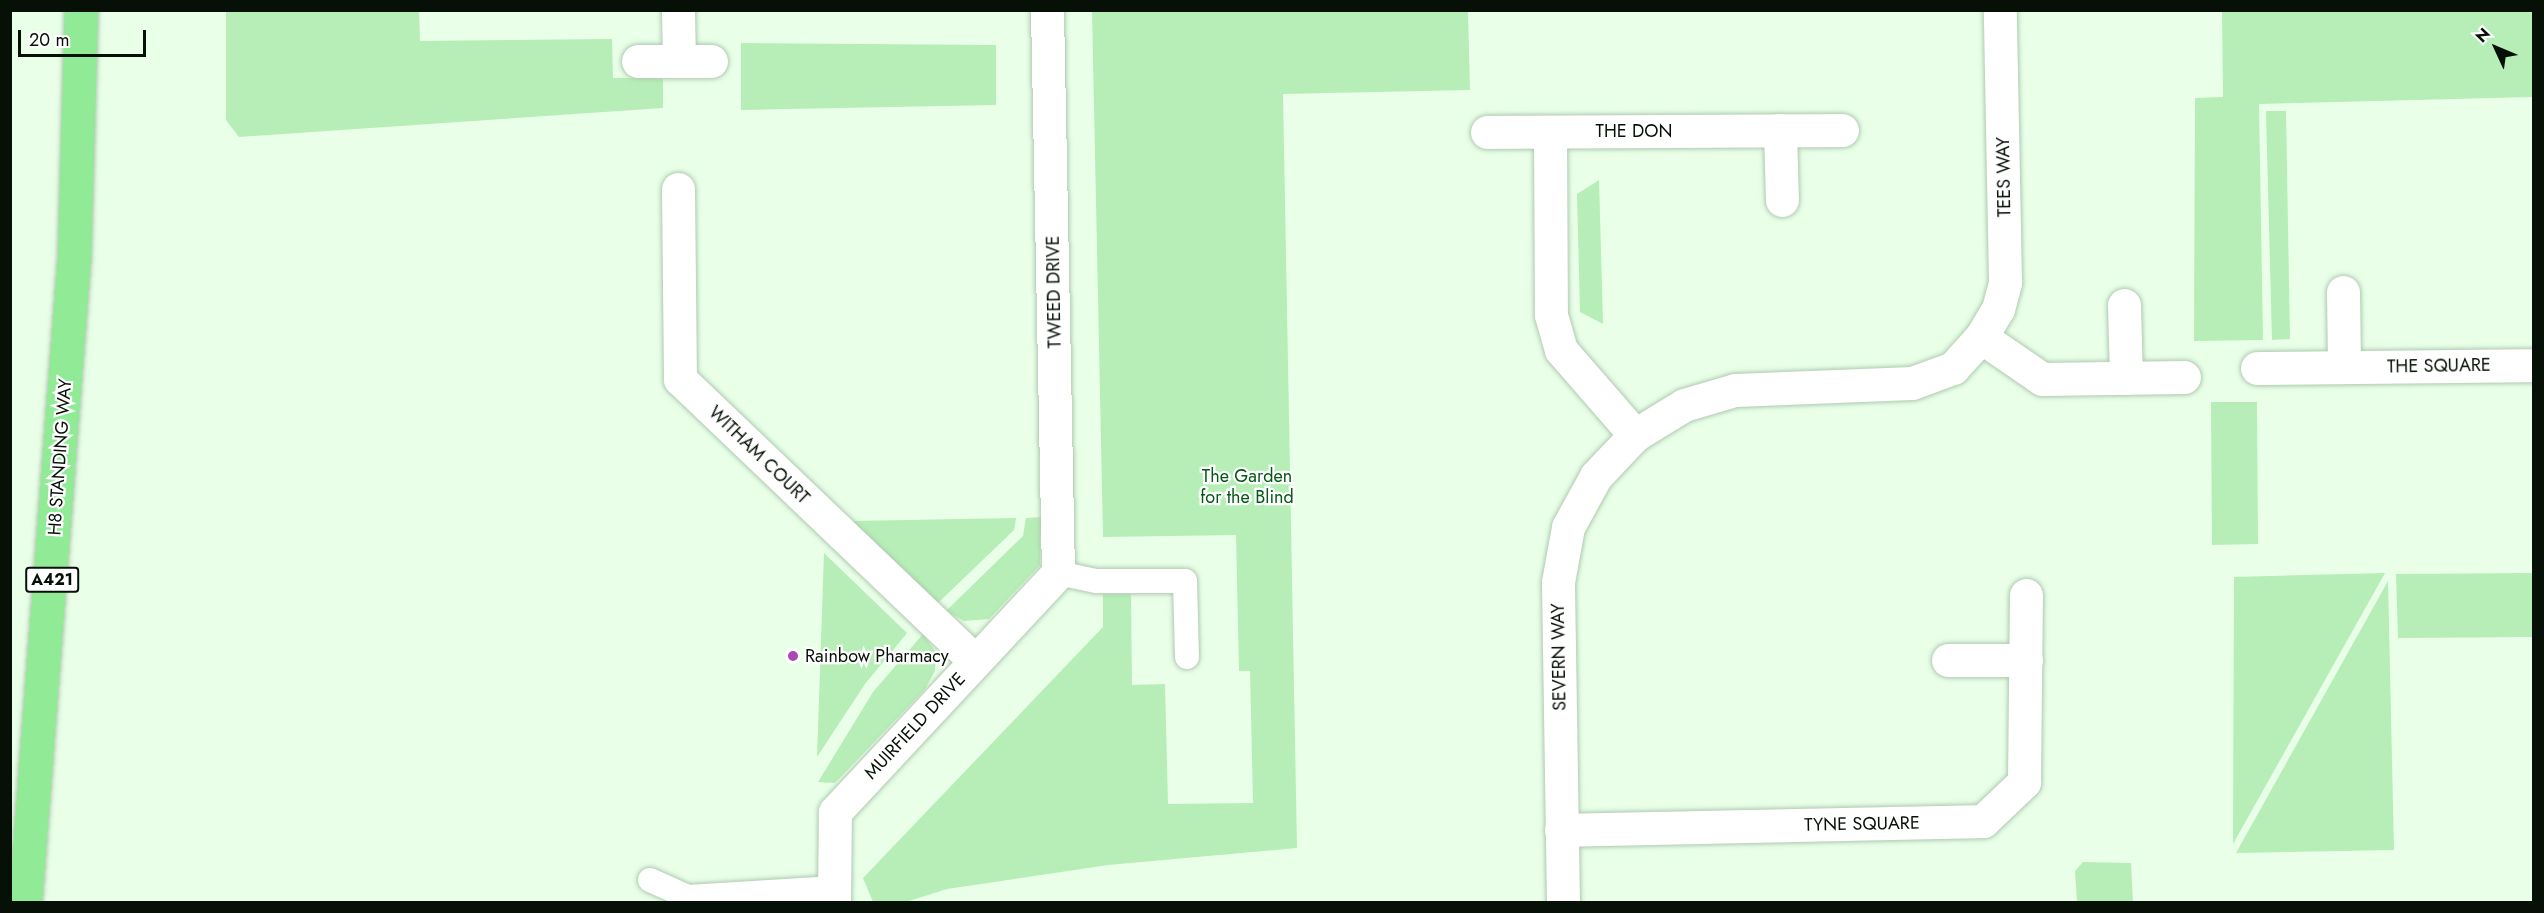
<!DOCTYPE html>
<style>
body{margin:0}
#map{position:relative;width:2544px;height:913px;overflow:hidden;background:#e9ffe8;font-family:Jost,sans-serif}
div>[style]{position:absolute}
.green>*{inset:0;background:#b7eeb7}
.roads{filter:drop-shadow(0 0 2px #afcaaf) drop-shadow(0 0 2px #afcaaf)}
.service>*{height:24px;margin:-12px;padding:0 12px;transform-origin:12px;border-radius:12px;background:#fff}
.minor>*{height:33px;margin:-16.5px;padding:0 16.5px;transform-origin:16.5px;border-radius:16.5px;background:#fff}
.trunk>*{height:33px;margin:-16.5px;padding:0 16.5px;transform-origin:16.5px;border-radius:16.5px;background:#90ea96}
.dots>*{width:16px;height:16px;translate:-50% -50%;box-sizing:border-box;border:3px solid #fff;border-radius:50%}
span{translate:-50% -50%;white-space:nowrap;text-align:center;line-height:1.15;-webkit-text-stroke:4.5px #fff;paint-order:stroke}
.shield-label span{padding:2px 4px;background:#fff;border:2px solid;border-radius:4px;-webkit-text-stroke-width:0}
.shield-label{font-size:16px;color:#071007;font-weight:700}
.street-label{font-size:18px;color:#071007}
.park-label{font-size:18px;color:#025914}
.poi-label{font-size:18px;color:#071007}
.left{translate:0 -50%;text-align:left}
.frame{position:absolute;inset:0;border:12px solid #071007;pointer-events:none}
.north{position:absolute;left:2466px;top:18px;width:60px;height:60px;-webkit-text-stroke:4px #fff;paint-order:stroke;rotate:314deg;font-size:16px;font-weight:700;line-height:24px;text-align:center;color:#071007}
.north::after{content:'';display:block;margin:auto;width:21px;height:27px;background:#071007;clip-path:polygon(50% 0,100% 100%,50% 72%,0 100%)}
.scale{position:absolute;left:18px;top:30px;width:128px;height:27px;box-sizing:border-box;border:3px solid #071007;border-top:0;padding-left:8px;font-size:18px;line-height:21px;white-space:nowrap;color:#071007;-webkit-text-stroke:4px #fff;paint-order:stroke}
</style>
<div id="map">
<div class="green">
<i style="clip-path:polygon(226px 11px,419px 11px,420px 41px,612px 39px,613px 78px,663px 78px,663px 108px,239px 137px,226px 120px)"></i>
<i style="clip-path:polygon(1092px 11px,1468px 11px,1470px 90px,1283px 94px,1297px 848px,1108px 865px,947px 889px,906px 902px,873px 902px,863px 878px,1103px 627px,1103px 594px,1131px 594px,1132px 685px,1165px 684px,1168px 804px,1253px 803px,1250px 671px,1239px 671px,1236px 535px,1103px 537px)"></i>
<i style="clip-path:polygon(2222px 11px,2533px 11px,2533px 97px,2259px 104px,2263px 340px,2194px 341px,2195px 98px,2223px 97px)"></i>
<i style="clip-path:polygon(741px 43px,996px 45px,996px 105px,741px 110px)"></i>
<i style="clip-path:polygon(2266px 111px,2286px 111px,2290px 339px,2272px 340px)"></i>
<i style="clip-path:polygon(1599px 180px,1601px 251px,1603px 324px,1580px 312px,1577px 194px)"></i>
<i style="clip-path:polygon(2211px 402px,2257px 402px,2258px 544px,2212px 545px)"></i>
<i style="clip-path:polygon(1041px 517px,1040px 565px,989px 619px,964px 621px,946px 611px,1023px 536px,1026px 518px)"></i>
<i style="clip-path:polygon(1016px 518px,1014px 530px,937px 604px,852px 521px)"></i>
<i style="clip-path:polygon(824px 553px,907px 633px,865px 684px,817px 757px)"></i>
<i style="clip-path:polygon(2385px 573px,2233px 844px,2234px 577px)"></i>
<i style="clip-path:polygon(2533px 573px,2533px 637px,2398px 638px,2396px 574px)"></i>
<i style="clip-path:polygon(2388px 581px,2394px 850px,2236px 853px)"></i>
<i style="clip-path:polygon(923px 634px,936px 652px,935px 671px,925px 689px,835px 783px,818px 782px,873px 692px)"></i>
<i style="clip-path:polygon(2083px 862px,2131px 863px,2133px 902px,2077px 902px,2075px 871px)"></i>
</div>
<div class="roads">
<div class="service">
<i style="left:1058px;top:573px;width:40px;rotate:12deg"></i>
<i style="left:1097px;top:581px;width:88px"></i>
<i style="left:1185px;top:581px;width:76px;rotate:88.5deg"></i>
<i style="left:650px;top:880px;width:42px;rotate:24.1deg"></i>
<i style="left:688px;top:897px;width:146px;rotate:-3.5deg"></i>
</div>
<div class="minor">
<i style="left:678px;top:10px;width:51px;rotate:88.9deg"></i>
<i style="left:638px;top:61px;width:73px"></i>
<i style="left:1780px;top:130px;width:70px;rotate:88.4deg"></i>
<i style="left:1487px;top:132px;width:355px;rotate:-0.3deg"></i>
<i style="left:1550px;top:132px;width:183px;rotate:89.7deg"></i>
<i style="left:1551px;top:315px;width:36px;rotate:74deg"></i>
<i style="left:1561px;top:350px;width:113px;rotate:49deg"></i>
<i style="left:678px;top:189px;width:190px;rotate:89.4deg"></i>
<i style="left:680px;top:379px;width:408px;rotate:43.7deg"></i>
<i style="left:2343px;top:292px;width:75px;rotate:89.2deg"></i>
<i style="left:2124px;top:305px;width:73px;rotate:88.4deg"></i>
<i style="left:1981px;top:337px;width:74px;rotate:34.5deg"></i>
<i style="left:2042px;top:379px;width:142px;rotate:-0.8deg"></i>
<i style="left:2257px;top:368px;width:277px;rotate:-0.6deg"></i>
<i style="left:1948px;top:660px;width:78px"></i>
<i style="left:1561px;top:830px;width:422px;rotate:-1.2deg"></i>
<i style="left:1983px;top:821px;width:57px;rotate:-43.6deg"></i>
<i style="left:2024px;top:782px;width:187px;rotate:-89.4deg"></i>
<i style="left:834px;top:902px;width:90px;rotate:-89.4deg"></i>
<i style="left:835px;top:812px;width:327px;rotate:-47deg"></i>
<i style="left:1058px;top:573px;width:563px;rotate:-91.12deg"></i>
<i style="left:1563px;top:902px;width:320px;rotate:-90.9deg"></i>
<i style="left:1558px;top:582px;width:56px;rotate:-79.7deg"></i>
<i style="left:1568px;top:527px;width:58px;rotate:-61.2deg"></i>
<i style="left:1596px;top:476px;width:57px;rotate:-46.4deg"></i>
<i style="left:1635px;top:435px;width:57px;rotate:-31.5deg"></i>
<i style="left:1684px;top:405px;width:53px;rotate:-16.4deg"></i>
<i style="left:1735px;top:390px;width:177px;rotate:-2.3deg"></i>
<i style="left:1912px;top:383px;width:44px;rotate:-20.1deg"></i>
<i style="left:1953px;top:368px;width:42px;rotate:-47.9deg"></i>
<i style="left:1981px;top:337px;width:33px;rotate:-59deg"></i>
<i style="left:1998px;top:309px;width:28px;rotate:-75deg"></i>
<i style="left:2005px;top:282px;width:272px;rotate:-91.1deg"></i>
</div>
<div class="trunk">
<i style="left:25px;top:902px;width:647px;rotate:-85.66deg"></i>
<i style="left:74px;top:257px;width:247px;rotate:-88.4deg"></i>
</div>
</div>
<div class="dots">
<i style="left:793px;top:656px;background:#aa49b1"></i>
</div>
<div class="shield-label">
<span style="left:52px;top:580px">A421</span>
</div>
<div class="street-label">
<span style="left:1634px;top:131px">THE DON</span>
<span style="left:2004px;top:177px;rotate:-91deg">TEES WAY</span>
<span style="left:1054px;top:292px;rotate:-91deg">TWEED DRIVE</span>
<span style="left:2439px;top:366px;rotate:-1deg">THE SQUARE</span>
<span style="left:759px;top:455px;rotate:44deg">WITHAM COURT</span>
<span style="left:60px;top:457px;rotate:-86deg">H8 STANDING WAY</span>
<span style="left:1559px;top:657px;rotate:-91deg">SEVERN WAY</span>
<span style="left:915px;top:726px;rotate:-47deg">MUIRFIELD DRIVE</span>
<span style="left:1862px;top:824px;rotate:-1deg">TYNE SQUARE</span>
</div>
<div class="park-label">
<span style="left:1247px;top:487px">The Garden<br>for the Blind</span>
</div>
<div class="poi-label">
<span class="left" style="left:805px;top:656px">Rainbow Pharmacy</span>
</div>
<div class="frame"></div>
<div class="north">N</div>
<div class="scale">20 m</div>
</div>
